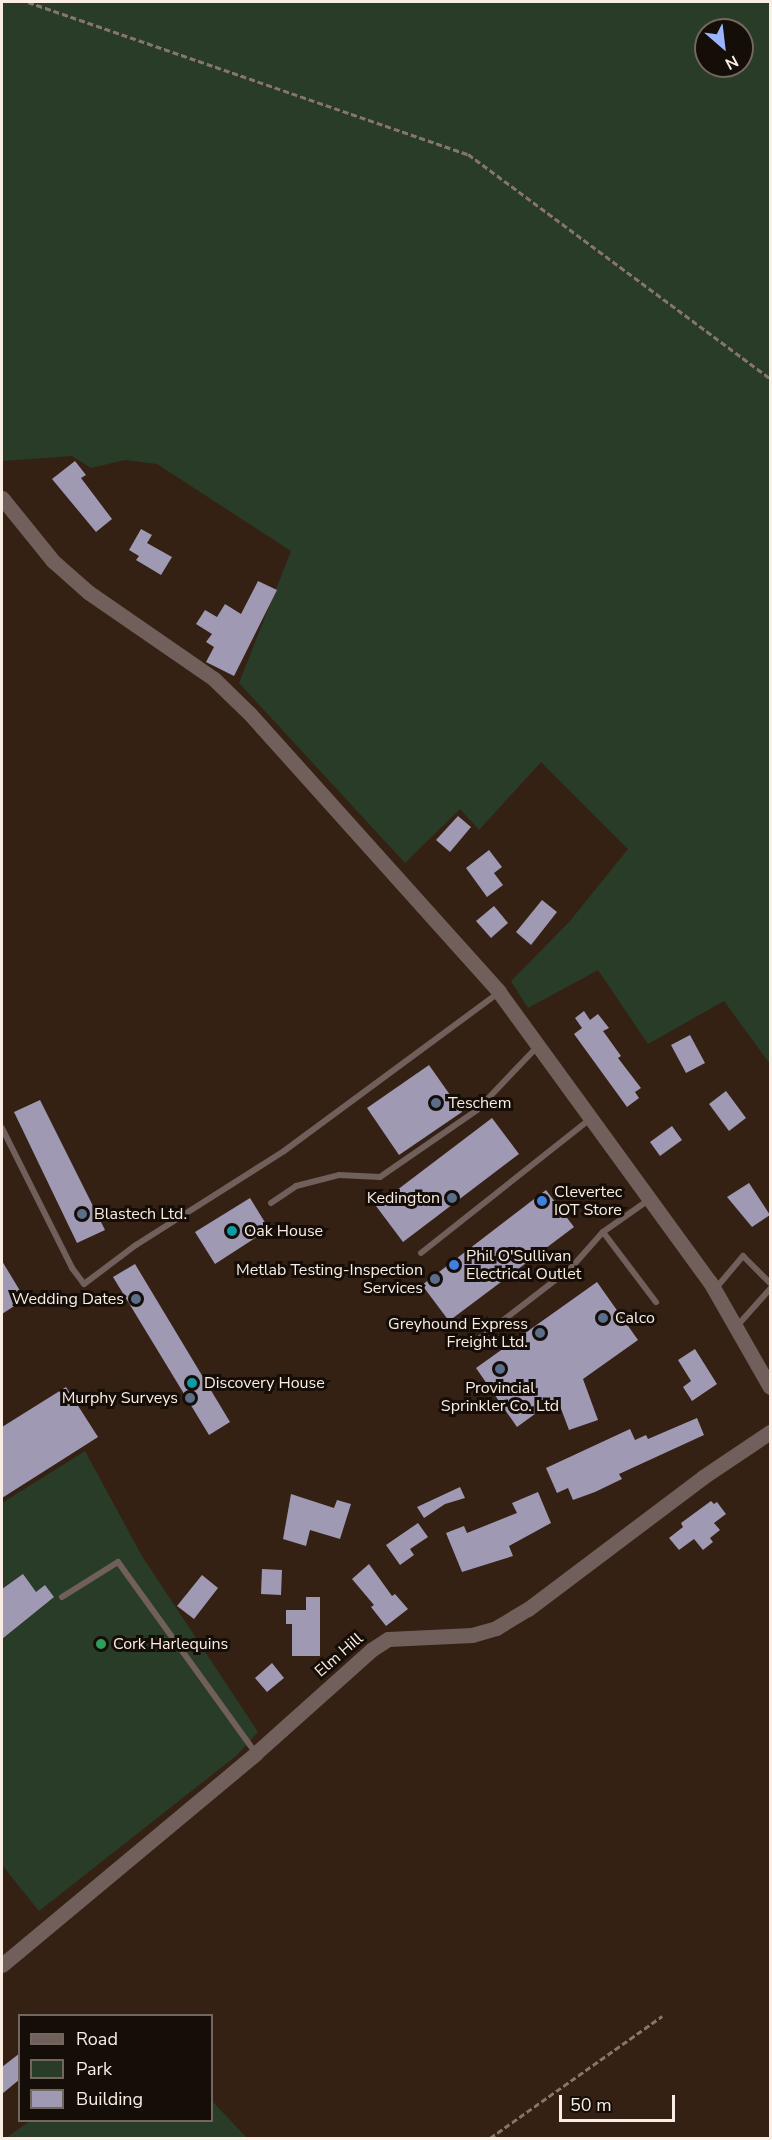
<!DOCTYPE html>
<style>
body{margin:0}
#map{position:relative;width:772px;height:2140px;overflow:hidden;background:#342114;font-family:"Nunito Sans",sans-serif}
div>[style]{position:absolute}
.green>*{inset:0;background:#293c28}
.building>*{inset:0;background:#9f99b3}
.path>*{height:3px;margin-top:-1.5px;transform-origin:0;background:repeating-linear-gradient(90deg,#86756a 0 6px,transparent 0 9px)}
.service>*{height:6px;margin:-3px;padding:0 3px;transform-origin:3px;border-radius:3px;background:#705f5b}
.tertiary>*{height:15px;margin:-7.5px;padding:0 7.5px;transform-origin:7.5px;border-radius:7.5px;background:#705f5b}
.dots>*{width:16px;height:16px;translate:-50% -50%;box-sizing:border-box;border:3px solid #150d07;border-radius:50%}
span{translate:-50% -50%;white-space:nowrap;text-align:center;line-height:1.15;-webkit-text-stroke:6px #150d07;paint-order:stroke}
.poi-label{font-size:16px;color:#faede4}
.left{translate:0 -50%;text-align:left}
.right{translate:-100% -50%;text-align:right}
.street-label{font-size:16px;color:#faede4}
.frame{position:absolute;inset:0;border:3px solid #faede4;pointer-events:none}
.legend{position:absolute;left:18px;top:2014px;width:195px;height:108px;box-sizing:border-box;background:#150d07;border:2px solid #71675f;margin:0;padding:8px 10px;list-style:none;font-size:18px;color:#faede4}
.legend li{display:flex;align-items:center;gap:12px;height:30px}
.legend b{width:30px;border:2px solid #71675f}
.north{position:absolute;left:694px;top:18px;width:60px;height:60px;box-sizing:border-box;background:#150d07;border:2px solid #71675f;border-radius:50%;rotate:152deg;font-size:16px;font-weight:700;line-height:24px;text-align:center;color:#faede4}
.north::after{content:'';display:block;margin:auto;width:21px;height:27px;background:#9ab5fd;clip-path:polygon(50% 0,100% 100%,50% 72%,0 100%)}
.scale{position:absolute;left:559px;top:2095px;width:116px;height:27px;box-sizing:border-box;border:3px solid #faede4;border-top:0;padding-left:8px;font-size:18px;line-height:21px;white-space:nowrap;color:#faede4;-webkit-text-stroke:4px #150d07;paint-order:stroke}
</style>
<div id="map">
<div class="green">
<i style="clip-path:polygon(evenodd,2px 2px,770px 2px,770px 1064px,724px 1001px,648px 1044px,598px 970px,528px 1008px,511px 981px,570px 921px,628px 849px,541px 762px,479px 830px,460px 809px,405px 863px,239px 683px,291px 551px,157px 464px,125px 460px,91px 468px,72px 456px,2px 461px,2px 2px,706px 30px,742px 30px,742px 66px,706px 66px,706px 30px)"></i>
<i style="clip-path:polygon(85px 1451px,142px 1556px,258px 1732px,236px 1756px,39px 1911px,2px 1865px,2px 1503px)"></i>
<i style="clip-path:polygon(212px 2101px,247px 2138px,6px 2138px,30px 2121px,212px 2120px)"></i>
</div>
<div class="building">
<i style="clip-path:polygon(75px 461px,86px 475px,81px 478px,112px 519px,96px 532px,52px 479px)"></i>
<i style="clip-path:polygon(141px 529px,152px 535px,147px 543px,172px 557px,161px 575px,136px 560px,139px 556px,129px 550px)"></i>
<i style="clip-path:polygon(258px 581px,277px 590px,234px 676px,206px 662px,214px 647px,206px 642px,212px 634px,196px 624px,205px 610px,217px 617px,225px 604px,241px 614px)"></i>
<i style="clip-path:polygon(458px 816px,471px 827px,450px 852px,436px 840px)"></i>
<i style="clip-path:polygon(489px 850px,502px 867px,494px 873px,503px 885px,487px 897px,466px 868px)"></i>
<i style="clip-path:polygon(542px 900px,557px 912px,531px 945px,516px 932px)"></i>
<i style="clip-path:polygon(494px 906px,508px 923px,491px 938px,476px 921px)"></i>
<i style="clip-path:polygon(584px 1011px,590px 1020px,598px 1014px,609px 1028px,603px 1031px,621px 1056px,618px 1058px,641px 1088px,635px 1092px,639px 1098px,627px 1107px,574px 1034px,582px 1028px,575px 1018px)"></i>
<i style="clip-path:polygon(690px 1035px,705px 1063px,686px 1073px,671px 1045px)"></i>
<i style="clip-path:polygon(429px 1065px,462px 1112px,399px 1155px,367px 1108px)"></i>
<i style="clip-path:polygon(726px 1091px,746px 1118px,729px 1131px,709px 1104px)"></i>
<i style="clip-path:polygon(40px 1100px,105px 1230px,77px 1243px,14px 1112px)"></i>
<i style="clip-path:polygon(492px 1118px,519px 1154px,403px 1242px,376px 1206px)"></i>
<i style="clip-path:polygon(672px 1126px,682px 1140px,660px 1156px,650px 1142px)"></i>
<i style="clip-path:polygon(749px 1183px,770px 1215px,752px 1227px,727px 1197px)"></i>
<i style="clip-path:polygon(546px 1190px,574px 1227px,449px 1321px,422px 1285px)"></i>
<i style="clip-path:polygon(250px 1198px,269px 1229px,215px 1264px,195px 1232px)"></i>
<i style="clip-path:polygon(2px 1261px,25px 1299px,2px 1314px)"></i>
<i style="clip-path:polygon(135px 1264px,230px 1422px,209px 1435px,113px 1277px)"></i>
<i style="clip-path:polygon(597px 1282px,638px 1340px,583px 1379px,598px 1420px,569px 1430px,557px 1398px,517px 1427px,476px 1368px)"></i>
<i style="clip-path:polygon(695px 1349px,717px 1384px,692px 1401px,683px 1387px,691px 1381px,678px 1360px)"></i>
<i style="clip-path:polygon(66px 1387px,98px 1437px,2px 1498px,2px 1427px)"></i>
<i style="clip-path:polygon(697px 1418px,704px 1435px,619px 1474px,622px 1479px,595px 1492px,573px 1500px,568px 1488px,557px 1493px,546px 1468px,630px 1429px,635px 1440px,646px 1435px,648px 1439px)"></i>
<i style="clip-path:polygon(460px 1487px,465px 1498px,445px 1504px,424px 1518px,417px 1507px)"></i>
<i style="clip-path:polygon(538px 1492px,551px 1523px,509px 1546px,513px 1556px,462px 1572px,446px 1533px,464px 1526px,467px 1533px,517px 1513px,512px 1503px)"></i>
<i style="clip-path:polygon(291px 1494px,334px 1508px,337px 1500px,351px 1504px,340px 1539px,310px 1530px,306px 1546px,283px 1539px)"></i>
<i style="clip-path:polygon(711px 1501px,714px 1504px,717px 1502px,726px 1514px,714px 1523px,720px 1530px,710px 1538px,713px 1542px,703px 1550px,694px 1539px,679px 1550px,669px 1538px,683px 1527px,681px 1523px)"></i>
<i style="clip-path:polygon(418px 1523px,428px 1537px,410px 1549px,414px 1555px,400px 1565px,386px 1545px)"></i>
<i style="clip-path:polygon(369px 1564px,392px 1596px,395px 1594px,408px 1609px,386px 1626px,371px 1607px,374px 1605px,352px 1579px)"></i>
<i style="clip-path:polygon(262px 1569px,282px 1570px,281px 1595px,261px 1594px)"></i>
<i style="clip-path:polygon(23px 1574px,36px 1592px,45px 1585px,54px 1597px,2px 1639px,2px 1589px)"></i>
<i style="clip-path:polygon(202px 1575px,218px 1588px,194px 1619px,177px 1606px)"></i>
<i style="clip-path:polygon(306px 1597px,320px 1597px,320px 1656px,292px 1656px,292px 1624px,286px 1624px,286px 1610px,306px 1610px)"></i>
<i style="clip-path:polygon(272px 1663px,284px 1678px,267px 1692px,255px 1678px)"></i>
<i style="clip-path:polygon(20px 2053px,20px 2079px,2px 2094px,2px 2067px)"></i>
</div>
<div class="path">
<i style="left:28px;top:2px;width:466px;rotate:19.1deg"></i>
<i style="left:468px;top:154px;width:376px;rotate:36.6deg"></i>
<i style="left:490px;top:2138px;width:211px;rotate:-35.3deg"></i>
</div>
<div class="service">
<i style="left:2px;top:1128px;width:157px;rotate:63.4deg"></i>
<i style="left:72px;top:1268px;width:20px;rotate:53deg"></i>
<i style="left:84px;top:1284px;width:65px;rotate:-36.9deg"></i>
<i style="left:136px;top:1245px;width:175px;rotate:-32.4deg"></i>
<i style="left:284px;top:1151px;width:266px;rotate:-36.4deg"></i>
<i style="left:650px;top:1199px;width:57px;rotate:144.9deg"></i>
<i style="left:603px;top:1232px;width:88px;rotate:52.9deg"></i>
<i style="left:271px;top:1203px;width:30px;rotate:-34deg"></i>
<i style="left:296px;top:1186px;width:44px;rotate:-14.3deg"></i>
<i style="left:339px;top:1175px;width:41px;rotate:2.8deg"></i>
<i style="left:380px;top:1177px;width:118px;rotate:-34.6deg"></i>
<i style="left:477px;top:1110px;width:87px;rotate:-46.4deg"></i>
<i style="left:421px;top:1253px;width:216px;rotate:-38.4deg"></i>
<i style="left:716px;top:1288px;width:42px;rotate:-49.8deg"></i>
<i style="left:743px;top:1256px;width:38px;rotate:45deg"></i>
<i style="left:737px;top:1326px;width:50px;rotate:-48.3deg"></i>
<i style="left:471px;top:1345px;width:126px;rotate:-37.6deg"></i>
<i style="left:571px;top:1268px;width:48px;rotate:-48.4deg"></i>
<i style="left:62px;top:1597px;width:66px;rotate:-32deg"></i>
<i style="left:118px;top:1562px;width:236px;rotate:54.2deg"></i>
</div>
<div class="tertiary">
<i style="left:2px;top:498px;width:81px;rotate:51deg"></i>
<i style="left:53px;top:561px;width:47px;rotate:41.5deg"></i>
<i style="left:88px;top:592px;width:153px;rotate:34.6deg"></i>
<i style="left:214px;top:679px;width:50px;rotate:44.2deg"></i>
<i style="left:250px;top:714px;width:373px;rotate:48.1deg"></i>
<i style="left:499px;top:992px;width:359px;rotate:54deg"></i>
<i style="left:710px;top:1282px;width:121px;rotate:60.3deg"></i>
<i style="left:2px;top:1965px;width:331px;rotate:-39.8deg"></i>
<i style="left:256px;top:1753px;width:154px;rotate:-41.8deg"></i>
<i style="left:371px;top:1650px;width:20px;rotate:-33deg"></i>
<i style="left:388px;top:1639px;width:84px;rotate:-2.7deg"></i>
<i style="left:472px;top:1635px;width:25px;rotate:-16deg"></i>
<i style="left:496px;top:1628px;width:37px;rotate:-31deg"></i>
<i style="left:528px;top:1609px;width:219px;rotate:-37deg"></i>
<i style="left:703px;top:1477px;width:81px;rotate:-33.9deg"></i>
</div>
<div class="dots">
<i style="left:436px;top:1103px;background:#5c6f8a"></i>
<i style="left:452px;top:1198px;background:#5c6f8a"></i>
<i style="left:542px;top:1201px;background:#3f7fe0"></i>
<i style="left:82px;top:1214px;background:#5c6f8a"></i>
<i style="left:232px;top:1231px;background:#0f9aa8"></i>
<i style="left:454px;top:1265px;background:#3f7fe0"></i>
<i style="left:435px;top:1279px;background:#5c6f8a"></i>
<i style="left:136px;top:1299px;background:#5c6f8a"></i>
<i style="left:603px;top:1318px;background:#5c6f8a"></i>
<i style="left:540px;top:1333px;background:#5c6f8a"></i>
<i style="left:500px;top:1369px;background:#5c6f8a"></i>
<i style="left:192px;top:1383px;background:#0f9aa8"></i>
<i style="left:190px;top:1398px;background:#5c6f8a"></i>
<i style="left:101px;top:1644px;background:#2e9e5b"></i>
</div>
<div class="poi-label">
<span class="left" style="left:448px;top:1103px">Teschem</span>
<span class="left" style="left:554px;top:1201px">Clevertec<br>IOT Store</span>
<span class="right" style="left:440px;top:1198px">Kedington</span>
<span class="left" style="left:94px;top:1214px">Blastech Ltd.</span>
<span class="left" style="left:244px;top:1231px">Oak House</span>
<span class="left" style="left:466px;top:1265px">Phil O'Sullivan<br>Electrical Outlet</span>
<span class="right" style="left:423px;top:1279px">Metlab Testing-Inspection<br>Services</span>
<span class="right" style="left:124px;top:1299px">Wedding Dates</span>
<span class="left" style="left:615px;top:1318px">Calco</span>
<span class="right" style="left:528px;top:1333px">Greyhound Express<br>Freight Ltd.</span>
<span class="left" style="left:204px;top:1383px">Discovery House</span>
<span style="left:500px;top:1397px">Provincial<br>Sprinkler Co. Ltd</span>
<span class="right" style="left:178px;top:1398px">Murphy Surveys</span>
<span class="left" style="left:113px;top:1644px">Cork Harlequins</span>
</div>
<div class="street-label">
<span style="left:339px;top:1655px;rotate:-41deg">Elm Hill</span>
</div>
<div class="frame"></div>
<ul class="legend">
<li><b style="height:8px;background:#705f5b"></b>Road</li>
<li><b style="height:16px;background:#293c28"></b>Park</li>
<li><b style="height:16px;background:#9f99b3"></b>Building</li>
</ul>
<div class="north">N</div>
<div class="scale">50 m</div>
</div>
